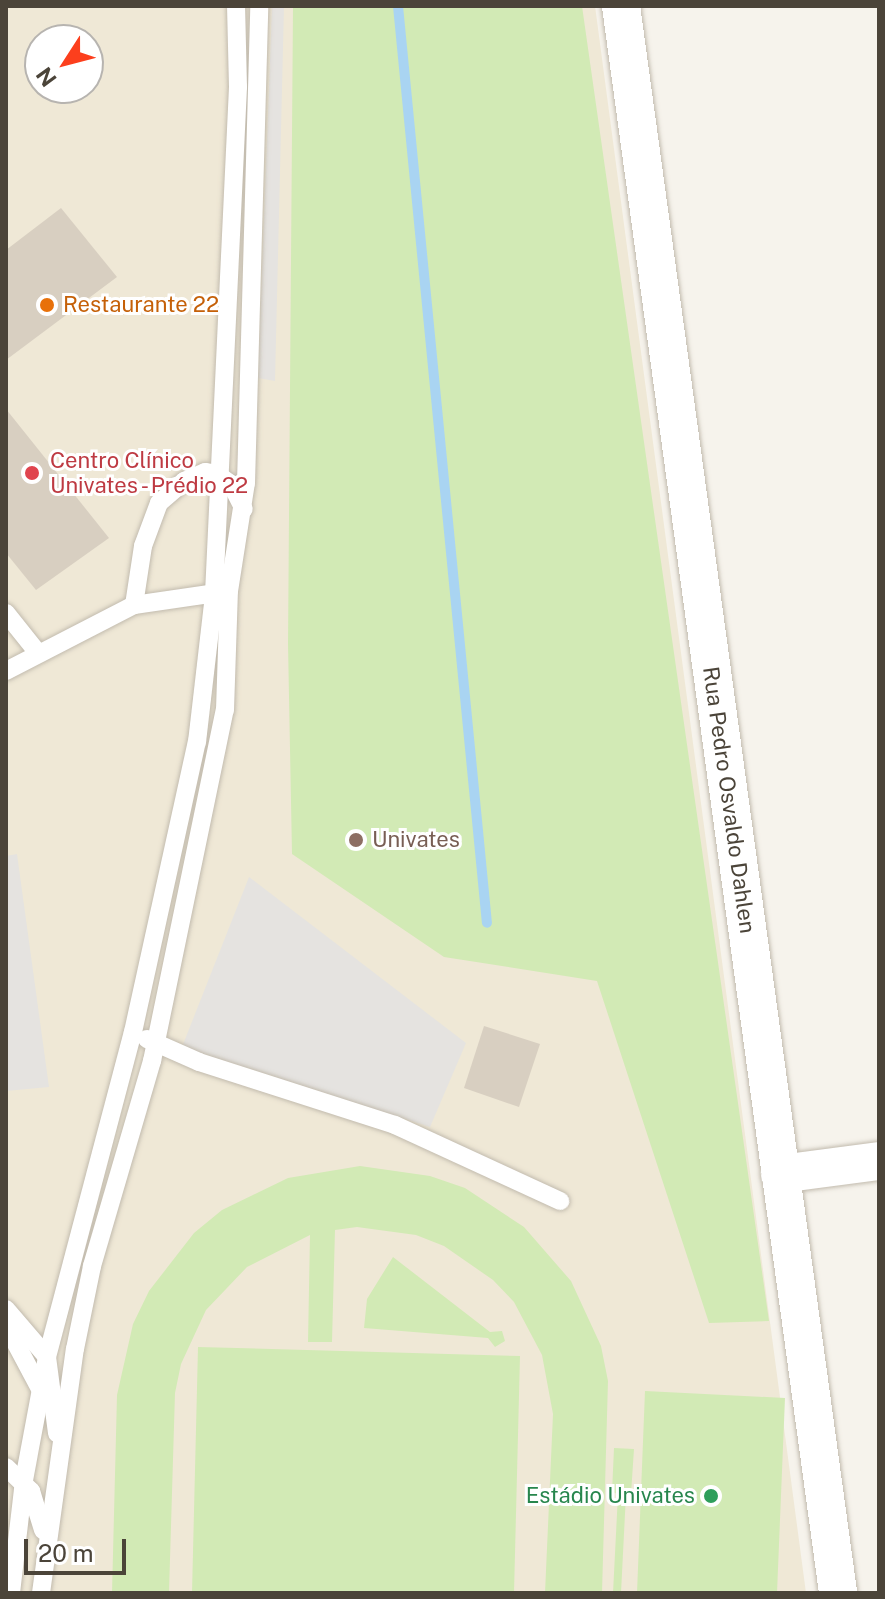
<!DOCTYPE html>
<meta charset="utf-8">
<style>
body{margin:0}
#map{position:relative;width:885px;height:1599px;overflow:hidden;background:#f6f3ec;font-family:"Public Sans",sans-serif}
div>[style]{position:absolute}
.education>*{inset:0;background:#efe8d6}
.green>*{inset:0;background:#d2eab5}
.parking>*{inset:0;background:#e5e3e0}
.stream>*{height:10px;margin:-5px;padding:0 5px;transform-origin:5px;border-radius:5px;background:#a9d4f2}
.building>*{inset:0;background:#d8cfc1}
.roads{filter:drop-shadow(0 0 2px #c2bbae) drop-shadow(0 0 2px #c2bbae)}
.service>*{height:18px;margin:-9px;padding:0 9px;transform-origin:9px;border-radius:9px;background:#fff}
.minor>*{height:38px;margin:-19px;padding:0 19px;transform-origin:19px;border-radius:19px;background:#fff}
.dots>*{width:22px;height:22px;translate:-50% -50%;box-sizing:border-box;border:4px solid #fff;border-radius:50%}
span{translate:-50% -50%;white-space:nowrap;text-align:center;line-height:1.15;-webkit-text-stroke:6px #fff;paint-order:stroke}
.food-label{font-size:22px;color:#c56008}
.left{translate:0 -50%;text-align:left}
.health-label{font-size:22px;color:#be3a42}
.street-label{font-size:22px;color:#4b4439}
.education-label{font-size:22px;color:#785e54}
.leisure-label{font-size:22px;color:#27864d}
.right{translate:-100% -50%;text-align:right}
.frame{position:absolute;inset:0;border:8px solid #4b4439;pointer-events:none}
.north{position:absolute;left:24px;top:24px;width:80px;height:80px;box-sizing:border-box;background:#fff;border:2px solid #b7b4b0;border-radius:50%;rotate:234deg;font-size:22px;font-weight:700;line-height:32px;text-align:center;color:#4b4439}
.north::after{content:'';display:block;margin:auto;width:28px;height:36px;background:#fc3f1d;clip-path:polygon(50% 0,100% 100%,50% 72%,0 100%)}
.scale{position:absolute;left:24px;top:1539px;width:102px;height:36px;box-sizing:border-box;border:4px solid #4b4439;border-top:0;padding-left:10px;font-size:24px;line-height:28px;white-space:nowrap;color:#4b4439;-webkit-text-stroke:6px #fff;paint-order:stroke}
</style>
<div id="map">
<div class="education">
<i style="clip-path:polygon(evenodd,6px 6px,595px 6px,806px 1593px,6px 1593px,6px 6px,40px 40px,88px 40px,88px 88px,40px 88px,40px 40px)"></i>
</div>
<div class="green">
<i style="clip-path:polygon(293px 6px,582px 6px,769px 1321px,709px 1323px,597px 981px,444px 957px,292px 854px,288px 644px)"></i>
<i style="clip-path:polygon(360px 1166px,430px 1176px,465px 1188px,524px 1227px,571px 1281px,601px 1346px,608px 1381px,602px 1593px,545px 1593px,553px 1414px,542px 1355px,514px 1302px,493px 1280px,444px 1246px,416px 1235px,357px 1227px,335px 1230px,332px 1342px,308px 1342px,310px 1235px,247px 1267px,206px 1310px,181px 1364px,175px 1393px,169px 1593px,112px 1593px,117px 1395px,133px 1324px,149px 1291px,194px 1233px,222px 1210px,288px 1178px)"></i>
<i style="clip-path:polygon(393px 1257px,490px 1332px,502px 1331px,505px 1341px,495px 1347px,488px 1338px,364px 1328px,367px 1299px)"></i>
<i style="clip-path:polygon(198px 1347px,520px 1356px,514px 1593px,192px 1593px)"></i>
<i style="clip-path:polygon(645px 1391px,785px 1398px,777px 1593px,637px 1593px)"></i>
<i style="clip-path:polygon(614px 1448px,634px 1449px,631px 1494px,626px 1494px,621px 1593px,613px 1593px,618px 1494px,612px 1492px)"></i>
</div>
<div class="parking">
<i style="clip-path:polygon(272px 6px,284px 6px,275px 381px,258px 378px)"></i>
<i style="clip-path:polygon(17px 854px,49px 1087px,6px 1091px,6px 856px)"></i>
<i style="clip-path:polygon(249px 877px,466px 1043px,430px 1127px,182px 1047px)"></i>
</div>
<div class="stream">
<i style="left:398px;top:6px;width:921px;rotate:84.46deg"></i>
</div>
<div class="building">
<i style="clip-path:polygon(61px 208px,117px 277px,6px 360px,6px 250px)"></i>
<i style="clip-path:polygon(6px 409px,109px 538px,36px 590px,6px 553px)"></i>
<i style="clip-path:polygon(484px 1026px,540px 1044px,519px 1107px,464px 1088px)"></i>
</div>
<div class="roads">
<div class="service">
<i style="left:134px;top:605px;width:60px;rotate:-81.3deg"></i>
<i style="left:143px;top:546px;width:46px;rotate:-69.6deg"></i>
<i style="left:159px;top:503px;width:33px;rotate:-41deg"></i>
<i style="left:184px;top:481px;width:23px;rotate:-23deg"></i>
<i style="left:205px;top:472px;width:12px;rotate:9deg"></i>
<i style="left:217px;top:474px;width:17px;rotate:36deg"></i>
<i style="left:231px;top:484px;width:28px;rotate:63deg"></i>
<i style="left:6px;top:613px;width:51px;rotate:51.3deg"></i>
<i style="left:6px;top:671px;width:144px;rotate:-27.3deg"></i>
<i style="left:134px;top:605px;width:90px;rotate:-8.3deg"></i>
<i style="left:147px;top:1039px;width:57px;rotate:23.9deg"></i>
<i style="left:199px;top:1062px;width:206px;rotate:17.8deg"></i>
<i style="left:395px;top:1125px;width:182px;rotate:24.7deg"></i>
<i style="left:6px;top:1309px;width:63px;rotate:49.5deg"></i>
<i style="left:47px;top:1357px;width:77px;rotate:82.5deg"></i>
<i style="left:6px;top:1325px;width:72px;rotate:62deg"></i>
<i style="left:6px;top:1467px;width:35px;rotate:44deg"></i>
<i style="left:31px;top:1491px;width:41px;rotate:72.9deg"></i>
<i style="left:11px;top:1593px;width:114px;rotate:-83.4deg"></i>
<i style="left:24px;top:1480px;width:125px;rotate:-79.4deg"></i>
<i style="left:47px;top:1357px;width:336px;rotate:-75.2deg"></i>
<i style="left:133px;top:1032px;width:297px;rotate:-77.6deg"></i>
<i style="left:197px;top:742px;width:149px;rotate:-83.4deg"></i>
<i style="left:214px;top:594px;width:508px;rotate:-87.29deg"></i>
<i style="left:238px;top:87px;width:81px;rotate:-91.4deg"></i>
<i style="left:41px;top:1593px;width:246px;rotate:-82.1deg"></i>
<i style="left:75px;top:1349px;width:85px;rotate:-78.4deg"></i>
<i style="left:92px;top:1266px;width:214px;rotate:-73.7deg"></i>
<i style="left:152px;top:1061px;width:359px;rotate:-78.3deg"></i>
<i style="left:225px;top:710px;width:119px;rotate:-88.1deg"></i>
<i style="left:229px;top:591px;width:109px;rotate:-81.1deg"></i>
<i style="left:246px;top:483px;width:477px;rotate:-88.4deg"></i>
</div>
<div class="minor">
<i style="left:621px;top:6px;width:1602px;rotate:82.21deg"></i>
<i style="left:780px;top:1174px;width:100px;rotate:-7.5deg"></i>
</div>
</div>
<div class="dots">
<i style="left:47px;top:305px;background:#e8710a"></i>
<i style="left:32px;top:473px;background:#e0444e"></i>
<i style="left:356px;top:840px;background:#8d6e63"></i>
<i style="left:711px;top:1496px;background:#2e9e5b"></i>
</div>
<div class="food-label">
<span class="left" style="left:63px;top:305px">Restaurante 22</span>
</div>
<div class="health-label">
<span class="left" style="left:50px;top:473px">Centro Clínico<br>Univates - Prédio 22</span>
</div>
<div class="street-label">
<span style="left:729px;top:800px;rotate:82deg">Rua Pedro Osvaldo Dahlen</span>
</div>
<div class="education-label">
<span class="left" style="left:372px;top:840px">Univates</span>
</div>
<div class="leisure-label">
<span class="right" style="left:695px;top:1496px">Estádio Univates</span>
</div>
<div class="frame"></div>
<div class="north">N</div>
<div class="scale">20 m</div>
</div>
